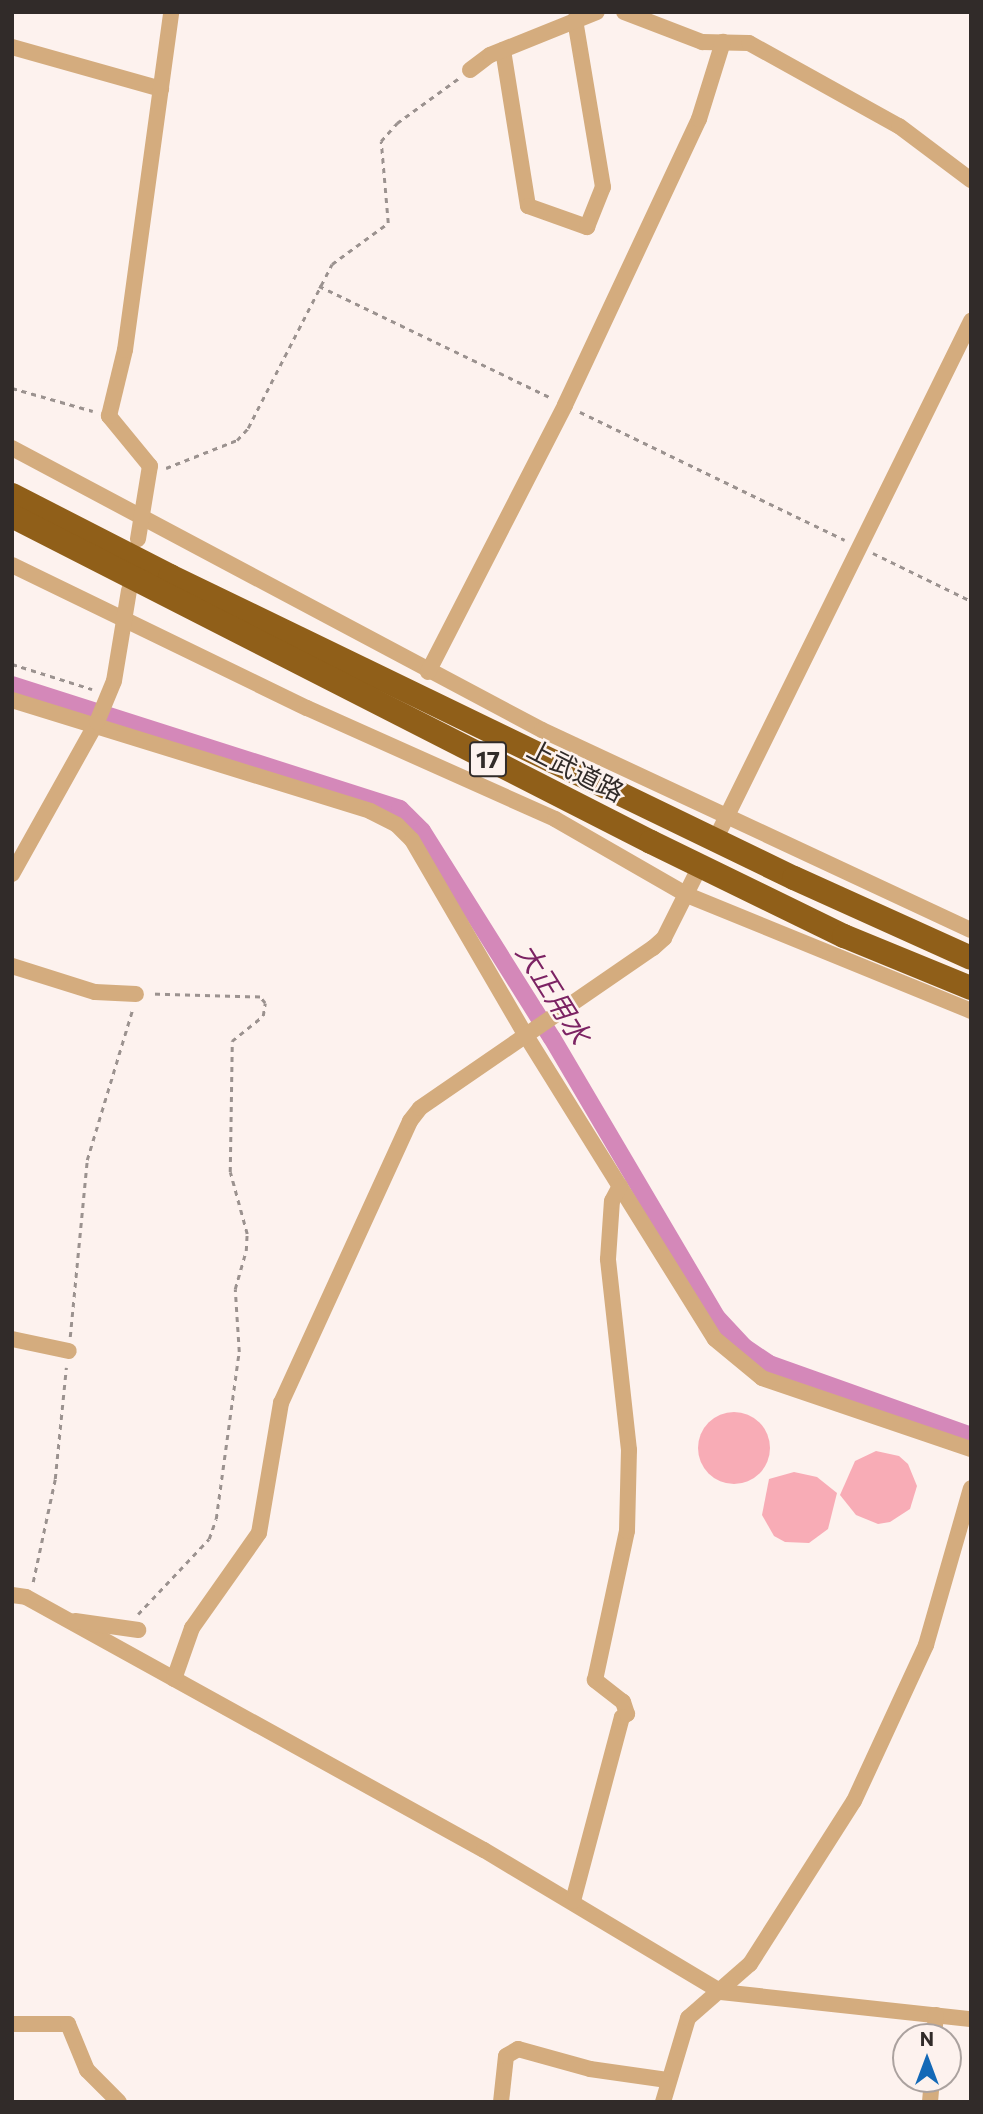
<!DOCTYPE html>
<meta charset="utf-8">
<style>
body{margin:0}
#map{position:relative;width:983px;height:2114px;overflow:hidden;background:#fdf2ee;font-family:Commissioner,"Noto Sans JP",sans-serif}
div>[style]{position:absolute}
.canal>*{height:18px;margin:-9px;padding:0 9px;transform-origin:9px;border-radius:9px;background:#d488b9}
.building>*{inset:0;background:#f8acb6}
.round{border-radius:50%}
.path>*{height:2.5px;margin-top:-1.25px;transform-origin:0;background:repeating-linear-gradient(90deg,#9b928f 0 5px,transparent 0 10px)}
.minor>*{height:16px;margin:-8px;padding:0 8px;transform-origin:8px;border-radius:8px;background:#d4ac7e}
.highway>*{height:24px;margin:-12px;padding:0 12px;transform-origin:12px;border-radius:12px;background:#905f19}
span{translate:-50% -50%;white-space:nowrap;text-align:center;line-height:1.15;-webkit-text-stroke:5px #fdf2ee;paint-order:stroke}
.shield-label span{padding:2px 5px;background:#fdf2ee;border:2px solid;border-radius:5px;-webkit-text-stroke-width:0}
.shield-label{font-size:24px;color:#312b29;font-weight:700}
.street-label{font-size:26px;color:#312b29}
.water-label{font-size:28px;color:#7c2363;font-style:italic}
.frame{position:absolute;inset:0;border:14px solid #312b29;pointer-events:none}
.north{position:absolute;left:892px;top:2023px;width:70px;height:70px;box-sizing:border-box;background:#fdf2ee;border:2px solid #aba29f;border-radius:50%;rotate:0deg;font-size:19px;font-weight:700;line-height:28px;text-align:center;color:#312b29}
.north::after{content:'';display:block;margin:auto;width:24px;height:32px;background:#1469b7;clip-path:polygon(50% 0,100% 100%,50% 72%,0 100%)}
</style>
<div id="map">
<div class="canal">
<i style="left:12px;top:685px;width:407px;rotate:17.7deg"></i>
<i style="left:400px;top:809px;width:31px;rotate:45deg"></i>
<i style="left:422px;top:831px;width:244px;rotate:57.9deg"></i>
<i style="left:552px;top:1038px;width:325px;rotate:59.5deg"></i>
<i style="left:717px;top:1318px;width:40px;rotate:47deg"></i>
<i style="left:744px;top:1347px;width:30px;rotate:34deg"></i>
<i style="left:769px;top:1364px;width:214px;rotate:19.6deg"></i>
</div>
<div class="building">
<i class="round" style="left:698px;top:1412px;width:72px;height:72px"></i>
<i style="clip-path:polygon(876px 1451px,899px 1456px,908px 1464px,917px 1486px,910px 1509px,890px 1522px,878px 1524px,856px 1515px,840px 1495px,855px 1461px)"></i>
<i style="clip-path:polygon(794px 1472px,817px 1477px,837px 1493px,828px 1529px,809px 1543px,785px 1542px,774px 1536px,762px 1515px,769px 1479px)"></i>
</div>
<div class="path">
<i style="left:319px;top:286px;width:259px;rotate:25.7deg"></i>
<i style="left:12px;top:388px;width:84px;rotate:15.9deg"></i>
<i style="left:580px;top:412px;width:294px;rotate:25.8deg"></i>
<i style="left:166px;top:468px;width:76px;rotate:-21.5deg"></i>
<i style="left:237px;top:440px;width:16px;rotate:-47deg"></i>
<i style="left:248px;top:428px;width:184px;rotate:-62.9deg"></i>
<i style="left:332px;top:264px;width:69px;rotate:-36.2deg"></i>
<i style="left:388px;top:223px;width:82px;rotate:-94.9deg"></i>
<i style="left:381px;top:141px;width:24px;rotate:-48deg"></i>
<i style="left:397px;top:123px;width:77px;rotate:-36deg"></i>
<i style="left:873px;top:553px;width:109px;rotate:26.1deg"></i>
<i style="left:12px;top:664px;width:84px;rotate:17.4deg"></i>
<i style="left:70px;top:1337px;width:178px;rotate:-84.5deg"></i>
<i style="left:87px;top:1160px;width:159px;rotate:-73.2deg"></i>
<i style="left:33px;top:1582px;width:105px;rotate:-77.9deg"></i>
<i style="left:55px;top:1479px;width:112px;rotate:-84.3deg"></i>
<i style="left:138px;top:1614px;width:103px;rotate:-46.6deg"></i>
<i style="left:209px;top:1539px;width:21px;rotate:-71deg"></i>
<i style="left:216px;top:1519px;width:169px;rotate:-82.2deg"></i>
<i style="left:239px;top:1352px;width:63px;rotate:-93.6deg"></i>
<i style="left:235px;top:1289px;width:40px;rotate:-74deg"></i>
<i style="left:246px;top:1251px;width:17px;rotate:-87deg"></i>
<i style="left:247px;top:1234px;width:64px;rotate:-105.3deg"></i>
<i style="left:230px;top:1172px;width:131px;rotate:-89.1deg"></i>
<i style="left:232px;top:1041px;width:40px;rotate:-39deg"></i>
<i style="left:263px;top:1016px;width:13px;rotate:-81deg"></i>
<i style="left:265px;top:1003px;width:8px;rotate:-130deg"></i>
<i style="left:260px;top:997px;width:110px;rotate:-178.4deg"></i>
</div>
<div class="minor">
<i style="left:624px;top:12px;width:84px;rotate:21deg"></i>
<i style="left:702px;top:42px;width:47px;rotate:1.2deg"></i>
<i style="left:749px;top:43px;width:171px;rotate:29deg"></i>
<i style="left:899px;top:126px;width:90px;rotate:36.9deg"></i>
<i style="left:12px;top:47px;width:155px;rotate:15.7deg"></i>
<i style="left:503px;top:50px;width:158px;rotate:80.9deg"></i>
<i style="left:528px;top:206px;width:63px;rotate:19.6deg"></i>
<i style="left:587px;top:227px;width:43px;rotate:-68.2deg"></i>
<i style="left:603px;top:187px;width:170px;rotate:-99.5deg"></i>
<i style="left:470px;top:70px;width:25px;rotate:-37deg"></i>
<i style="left:490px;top:55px;width:115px;rotate:-21.9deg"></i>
<i style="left:12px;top:448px;width:600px;rotate:28.02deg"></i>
<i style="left:542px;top:730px;width:473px;rotate:25deg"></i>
<i style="left:138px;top:539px;width:74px;rotate:-80.7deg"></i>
<i style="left:150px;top:466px;width:65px;rotate:-129.4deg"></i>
<i style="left:109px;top:416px;width:68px;rotate:-76.4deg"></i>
<i style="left:125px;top:350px;width:341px;rotate:-82.2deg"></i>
<i style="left:12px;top:565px;width:328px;rotate:25.9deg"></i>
<i style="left:307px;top:708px;width:272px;rotate:24.1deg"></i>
<i style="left:555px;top:819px;width:152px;rotate:29.9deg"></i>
<i style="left:687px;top:895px;width:307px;rotate:22.2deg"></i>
<i style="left:428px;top:672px;width:300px;rotate:-62.8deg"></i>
<i style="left:565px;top:405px;width:316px;rotate:-64.9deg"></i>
<i style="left:699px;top:119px;width:81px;rotate:-72.7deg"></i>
<i style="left:12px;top:700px;width:375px;rotate:17.2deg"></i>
<i style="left:370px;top:811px;width:30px;rotate:27deg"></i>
<i style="left:397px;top:825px;width:21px;rotate:45deg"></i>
<i style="left:412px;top:840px;width:225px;rotate:59.8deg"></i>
<i style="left:525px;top:1034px;width:359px;rotate:58.1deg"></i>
<i style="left:715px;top:1339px;width:61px;rotate:39.7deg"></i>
<i style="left:762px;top:1378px;width:221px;rotate:18.8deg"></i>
<i style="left:720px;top:830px;width:568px;rotate:-63.75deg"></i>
<i style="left:12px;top:874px;width:174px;rotate:-60.8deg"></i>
<i style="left:97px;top:722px;width:44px;rotate:-67.5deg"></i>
<i style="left:114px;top:681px;width:92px;rotate:-80.6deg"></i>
<i style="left:12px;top:966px;width:87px;rotate:17.4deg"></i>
<i style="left:95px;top:992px;width:41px;rotate:2.8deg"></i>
<i style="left:12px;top:1339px;width:58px;rotate:11.9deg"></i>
<i style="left:12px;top:1595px;width:14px;rotate:8deg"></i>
<i style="left:26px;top:1597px;width:523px;rotate:28.92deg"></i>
<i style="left:484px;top:1850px;width:276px;rotate:30.9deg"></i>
<i style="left:721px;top:1992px;width:251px;rotate:6.2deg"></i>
<i style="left:75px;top:1621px;width:64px;rotate:8.1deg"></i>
<i style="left:174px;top:1679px;width:54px;rotate:-70.6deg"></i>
<i style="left:192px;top:1628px;width:116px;rotate:-54.8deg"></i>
<i style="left:259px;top:1533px;width:132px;rotate:-80.4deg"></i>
<i style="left:281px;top:1403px;width:310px;rotate:-65.4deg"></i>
<i style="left:410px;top:1121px;width:16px;rotate:-52deg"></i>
<i style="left:420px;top:1108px;width:283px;rotate:-34.5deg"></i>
<i style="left:653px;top:948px;width:15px;rotate:-42deg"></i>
<i style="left:664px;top:938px;width:74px;rotate:-63.4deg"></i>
<i style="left:573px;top:1901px;width:190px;rotate:-75.1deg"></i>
<i style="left:622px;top:1717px;width:6px;rotate:-31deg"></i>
<i style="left:627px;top:1714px;width:13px;rotate:-108deg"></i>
<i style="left:623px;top:1702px;width:36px;rotate:-142deg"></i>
<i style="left:595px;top:1680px;width:152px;rotate:-77.9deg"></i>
<i style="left:627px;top:1531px;width:81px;rotate:-88.6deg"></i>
<i style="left:629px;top:1450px;width:192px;rotate:-96.3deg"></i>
<i style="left:608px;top:1259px;width:58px;rotate:-86.1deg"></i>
<i style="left:612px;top:1201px;width:17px;rotate:-62deg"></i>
<i style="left:12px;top:2024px;width:56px"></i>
<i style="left:68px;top:2024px;width:50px;rotate:67.6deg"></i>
<i style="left:87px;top:2070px;width:45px;rotate:45deg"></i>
<i style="left:934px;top:2037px;width:22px;rotate:-85deg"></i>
<i style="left:501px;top:2102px;width:46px;rotate:-83.8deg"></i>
<i style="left:506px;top:2056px;width:14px;rotate:-30deg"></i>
<i style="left:518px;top:2049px;width:75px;rotate:15.5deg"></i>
<i style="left:590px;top:2069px;width:78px;rotate:8.1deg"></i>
<i style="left:663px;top:2102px;width:88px;rotate:-73.4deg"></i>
<i style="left:688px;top:2018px;width:82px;rotate:-41.1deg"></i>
<i style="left:750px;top:1964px;width:193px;rotate:-57.5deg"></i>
<i style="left:854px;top:1801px;width:172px;rotate:-65.2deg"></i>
<i style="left:926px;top:1645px;width:163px;rotate:-74deg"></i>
<i style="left:930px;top:2102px;width:23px;rotate:-85deg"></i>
</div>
<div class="highway">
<i style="left:12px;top:495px;width:178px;rotate:27.1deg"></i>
<i style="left:170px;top:576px;width:693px;rotate:25.83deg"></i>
<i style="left:794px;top:878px;width:194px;rotate:24.3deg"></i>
<i style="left:12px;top:516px;width:717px;rotate:27.03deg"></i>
<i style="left:651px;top:842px;width:215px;rotate:26deg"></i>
<i style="left:844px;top:936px;width:137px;rotate:22.3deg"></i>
</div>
<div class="shield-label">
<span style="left:488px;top:759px">17</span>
</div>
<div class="street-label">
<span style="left:576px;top:770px;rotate:27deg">上武道路</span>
</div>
<div class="water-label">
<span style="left:554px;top:993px;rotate:58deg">大正用水</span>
</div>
<div class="frame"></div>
<div class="north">N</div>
</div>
